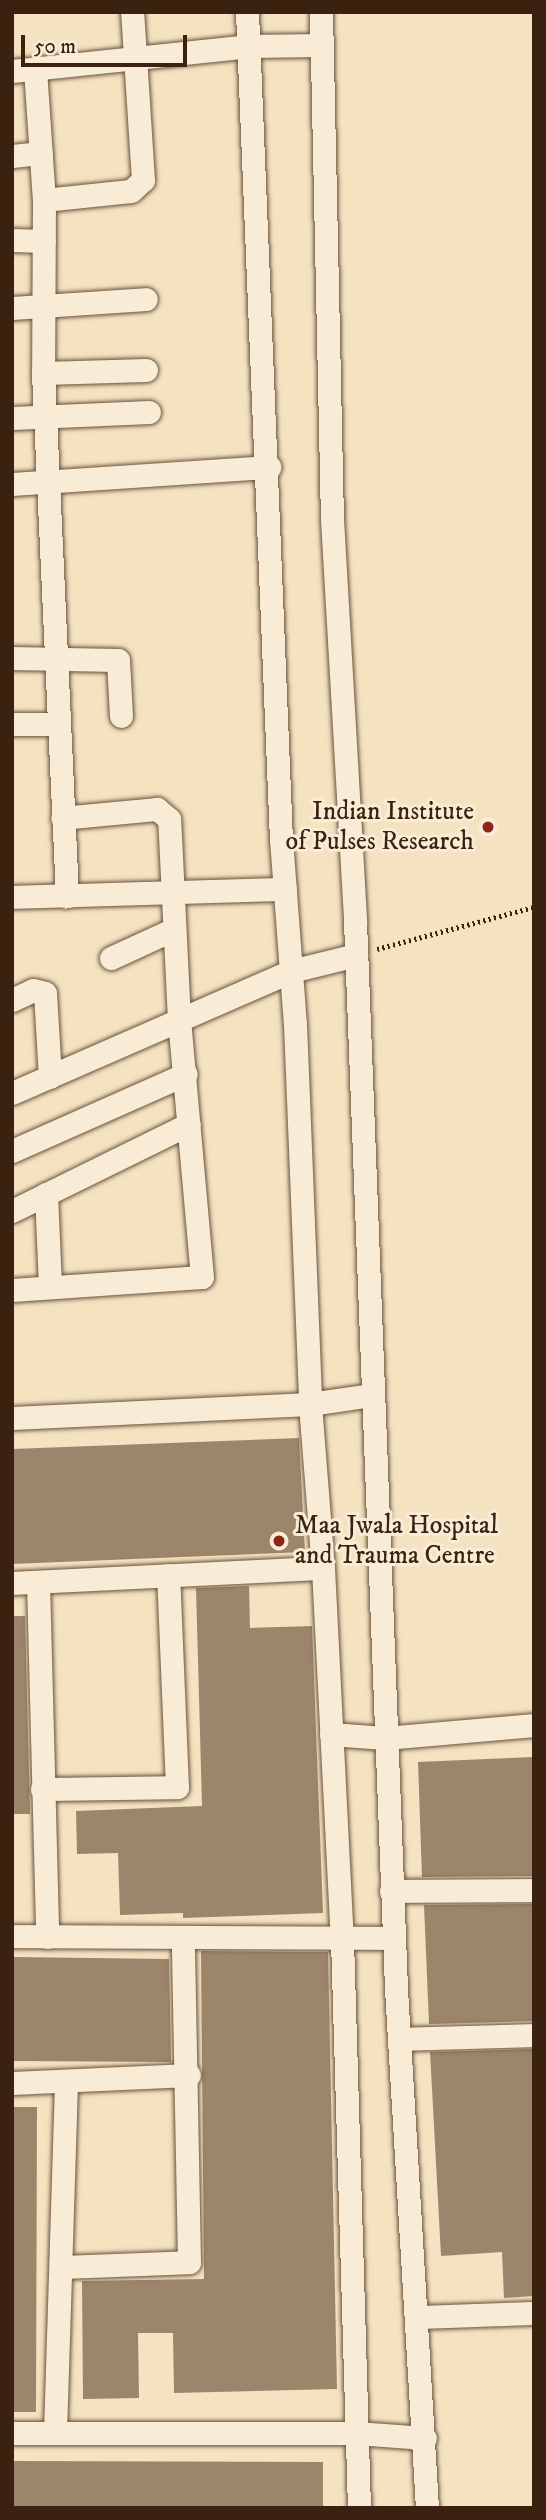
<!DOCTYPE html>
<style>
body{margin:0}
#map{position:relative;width:546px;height:2520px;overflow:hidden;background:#f4e2c0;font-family:"IM FELL DW Pica",serif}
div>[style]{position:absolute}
.building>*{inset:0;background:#9b866c}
.path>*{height:4.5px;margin-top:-2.25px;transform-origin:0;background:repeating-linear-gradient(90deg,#3b2210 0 2px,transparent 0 5.5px)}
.roads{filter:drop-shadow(0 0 2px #69523c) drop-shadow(0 0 2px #69523c)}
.minor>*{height:23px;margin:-11.5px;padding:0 11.5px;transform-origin:11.5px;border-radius:11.5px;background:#f8ecd6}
.dots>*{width:19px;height:19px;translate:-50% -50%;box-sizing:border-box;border:4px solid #f8ecd6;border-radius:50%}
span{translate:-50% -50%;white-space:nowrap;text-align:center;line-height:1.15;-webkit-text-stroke:6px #f8ecd6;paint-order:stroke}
.poi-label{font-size:26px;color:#3b2210}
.right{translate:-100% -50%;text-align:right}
.left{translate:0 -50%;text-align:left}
.frame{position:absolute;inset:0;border:14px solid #3b2210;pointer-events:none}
.scale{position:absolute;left:21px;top:35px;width:166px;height:32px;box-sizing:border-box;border:4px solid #3b2210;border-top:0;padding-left:9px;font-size:21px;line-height:24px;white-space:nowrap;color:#3b2210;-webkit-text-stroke:5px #f8ecd6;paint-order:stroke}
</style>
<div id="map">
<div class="building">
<i style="clip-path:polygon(299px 1438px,305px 1552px,12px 1564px,12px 1449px)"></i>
<i style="clip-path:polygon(249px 1586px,250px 1628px,312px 1626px,323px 1913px,183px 1918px,183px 1913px,120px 1915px,118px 1853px,77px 1854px,76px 1811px,202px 1806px,196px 1588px)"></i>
<i style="clip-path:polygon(12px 1616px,25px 1616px,30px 1814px,12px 1814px)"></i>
<i style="clip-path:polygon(534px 1757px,534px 1876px,422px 1877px,418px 1762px)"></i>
<i style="clip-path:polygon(534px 1904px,534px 2021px,429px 2024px,424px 1905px)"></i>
<i style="clip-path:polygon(201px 1951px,328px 1952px,337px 2389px,174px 2393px,173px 2333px,138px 2333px,139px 2398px,83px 2399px,82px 2281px,204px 2279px)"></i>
<i style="clip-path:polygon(12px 1957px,169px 1959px,171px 2062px,12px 2061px)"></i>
<i style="clip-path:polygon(534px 2049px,534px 2296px,504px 2298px,502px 2252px,441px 2256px,430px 2052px)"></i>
<i style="clip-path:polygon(12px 2107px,37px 2107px,36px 2412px,12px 2412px)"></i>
<i style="clip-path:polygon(12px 2461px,323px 2462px,323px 2508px,12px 2508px)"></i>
</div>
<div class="path">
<i style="left:377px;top:949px;width:163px;rotate:-15deg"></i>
</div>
<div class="roads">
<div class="minor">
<i style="left:247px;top:12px;width:828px;rotate:87.65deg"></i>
<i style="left:281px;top:839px;width:186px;rotate:85.7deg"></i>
<i style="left:295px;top:1024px;width:380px;rotate:87.7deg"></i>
<i style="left:310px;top:1404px;width:165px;rotate:85.5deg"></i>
<i style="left:323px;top:1568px;width:371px;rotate:87.1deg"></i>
<i style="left:342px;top:1939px;width:569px;rotate:88.29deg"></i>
<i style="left:321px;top:12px;width:507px;rotate:88.76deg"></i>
<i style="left:332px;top:519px;width:403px;rotate:86.7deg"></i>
<i style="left:355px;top:921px;width:1069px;rotate:87.8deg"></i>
<i style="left:396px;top:1989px;width:520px;rotate:86.58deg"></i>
<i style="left:35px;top:69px;width:131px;rotate:86.1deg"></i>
<i style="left:44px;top:200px;width:173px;rotate:90.3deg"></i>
<i style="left:43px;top:373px;width:524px;rotate:87.37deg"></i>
<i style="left:12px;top:71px;width:237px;rotate:-6deg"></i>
<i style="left:248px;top:46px;width:74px;rotate:-0.8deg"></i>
<i style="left:12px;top:156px;width:29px;rotate:-6deg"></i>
<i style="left:44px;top:200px;width:87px;rotate:-5.9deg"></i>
<i style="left:131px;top:191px;width:16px;rotate:-43deg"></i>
<i style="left:143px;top:180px;width:168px;rotate:-93.7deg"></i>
<i style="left:12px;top:240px;width:32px;rotate:2deg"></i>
<i style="left:12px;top:308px;width:134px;rotate:-3.8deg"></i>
<i style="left:43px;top:373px;width:103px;rotate:-1.7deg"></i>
<i style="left:12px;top:418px;width:137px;rotate:-2.5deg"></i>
<i style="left:12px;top:484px;width:258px;rotate:-3.8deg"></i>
<i style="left:12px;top:658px;width:106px;rotate:1.1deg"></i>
<i style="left:118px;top:660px;width:56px;rotate:86.9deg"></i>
<i style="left:12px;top:724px;width:44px"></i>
<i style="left:12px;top:897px;width:273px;rotate:-1.7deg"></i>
<i style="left:111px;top:958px;width:69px;rotate:-24.7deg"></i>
<i style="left:12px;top:1000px;width:23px;rotate:-25deg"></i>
<i style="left:33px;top:990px;width:12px;rotate:14deg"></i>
<i style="left:45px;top:993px;width:84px;rotate:86.6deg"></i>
<i style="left:12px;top:1093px;width:305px;rotate:-23.6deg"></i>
<i style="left:291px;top:971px;width:67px;rotate:-13.8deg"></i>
<i style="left:12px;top:1151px;width:190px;rotate:-23.9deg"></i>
<i style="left:46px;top:1194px;width:93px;rotate:87.5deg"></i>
<i style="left:12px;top:1211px;width:197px;rotate:-26.2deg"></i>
<i style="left:12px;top:1290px;width:190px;rotate:-3.9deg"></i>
<i style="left:202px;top:1277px;width:258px;rotate:-95.1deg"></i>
<i style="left:179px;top:1020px;width:201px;rotate:-92.8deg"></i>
<i style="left:169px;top:819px;width:16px;rotate:-140deg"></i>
<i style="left:157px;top:809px;width:95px;rotate:174.6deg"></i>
<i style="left:12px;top:1418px;width:298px;rotate:-2.7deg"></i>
<i style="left:310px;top:1404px;width:63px;rotate:-8.3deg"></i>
<i style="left:38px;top:1582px;width:355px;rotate:88.5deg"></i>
<i style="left:12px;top:1583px;width:311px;rotate:-2.8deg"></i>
<i style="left:331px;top:1734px;width:54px;rotate:4.2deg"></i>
<i style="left:385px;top:1738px;width:150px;rotate:-5deg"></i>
<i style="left:42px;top:1789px;width:135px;rotate:-0.8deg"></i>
<i style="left:177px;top:1787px;width:212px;rotate:-92.4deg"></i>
<i style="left:391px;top:1891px;width:143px;rotate:-0.4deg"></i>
<i style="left:12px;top:1936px;width:381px;rotate:0.3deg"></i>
<i style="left:399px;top:2039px;width:135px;rotate:-1.7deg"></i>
<i style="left:12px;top:2083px;width:177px;rotate:-2.6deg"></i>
<i style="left:61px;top:2267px;width:128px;rotate:-2.2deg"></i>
<i style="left:189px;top:2262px;width:324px;rotate:-91.1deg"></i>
<i style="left:417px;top:2317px;width:117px;rotate:-2deg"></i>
<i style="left:12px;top:2433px;width:344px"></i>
<i style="left:356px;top:2433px;width:69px;rotate:4.1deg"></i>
<i style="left:55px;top:2433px;width:351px;rotate:-88.2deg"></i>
</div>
</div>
<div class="dots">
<i style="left:488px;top:827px;background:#8f2418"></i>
<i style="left:279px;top:1541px;background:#8f2418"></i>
</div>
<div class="poi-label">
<span class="right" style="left:474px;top:827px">Indian Institute<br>of Pulses Research</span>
<span class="left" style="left:295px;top:1541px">Maa Jwala Hospital<br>and Trauma Centre</span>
</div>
<div class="frame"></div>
<div class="scale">50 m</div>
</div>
